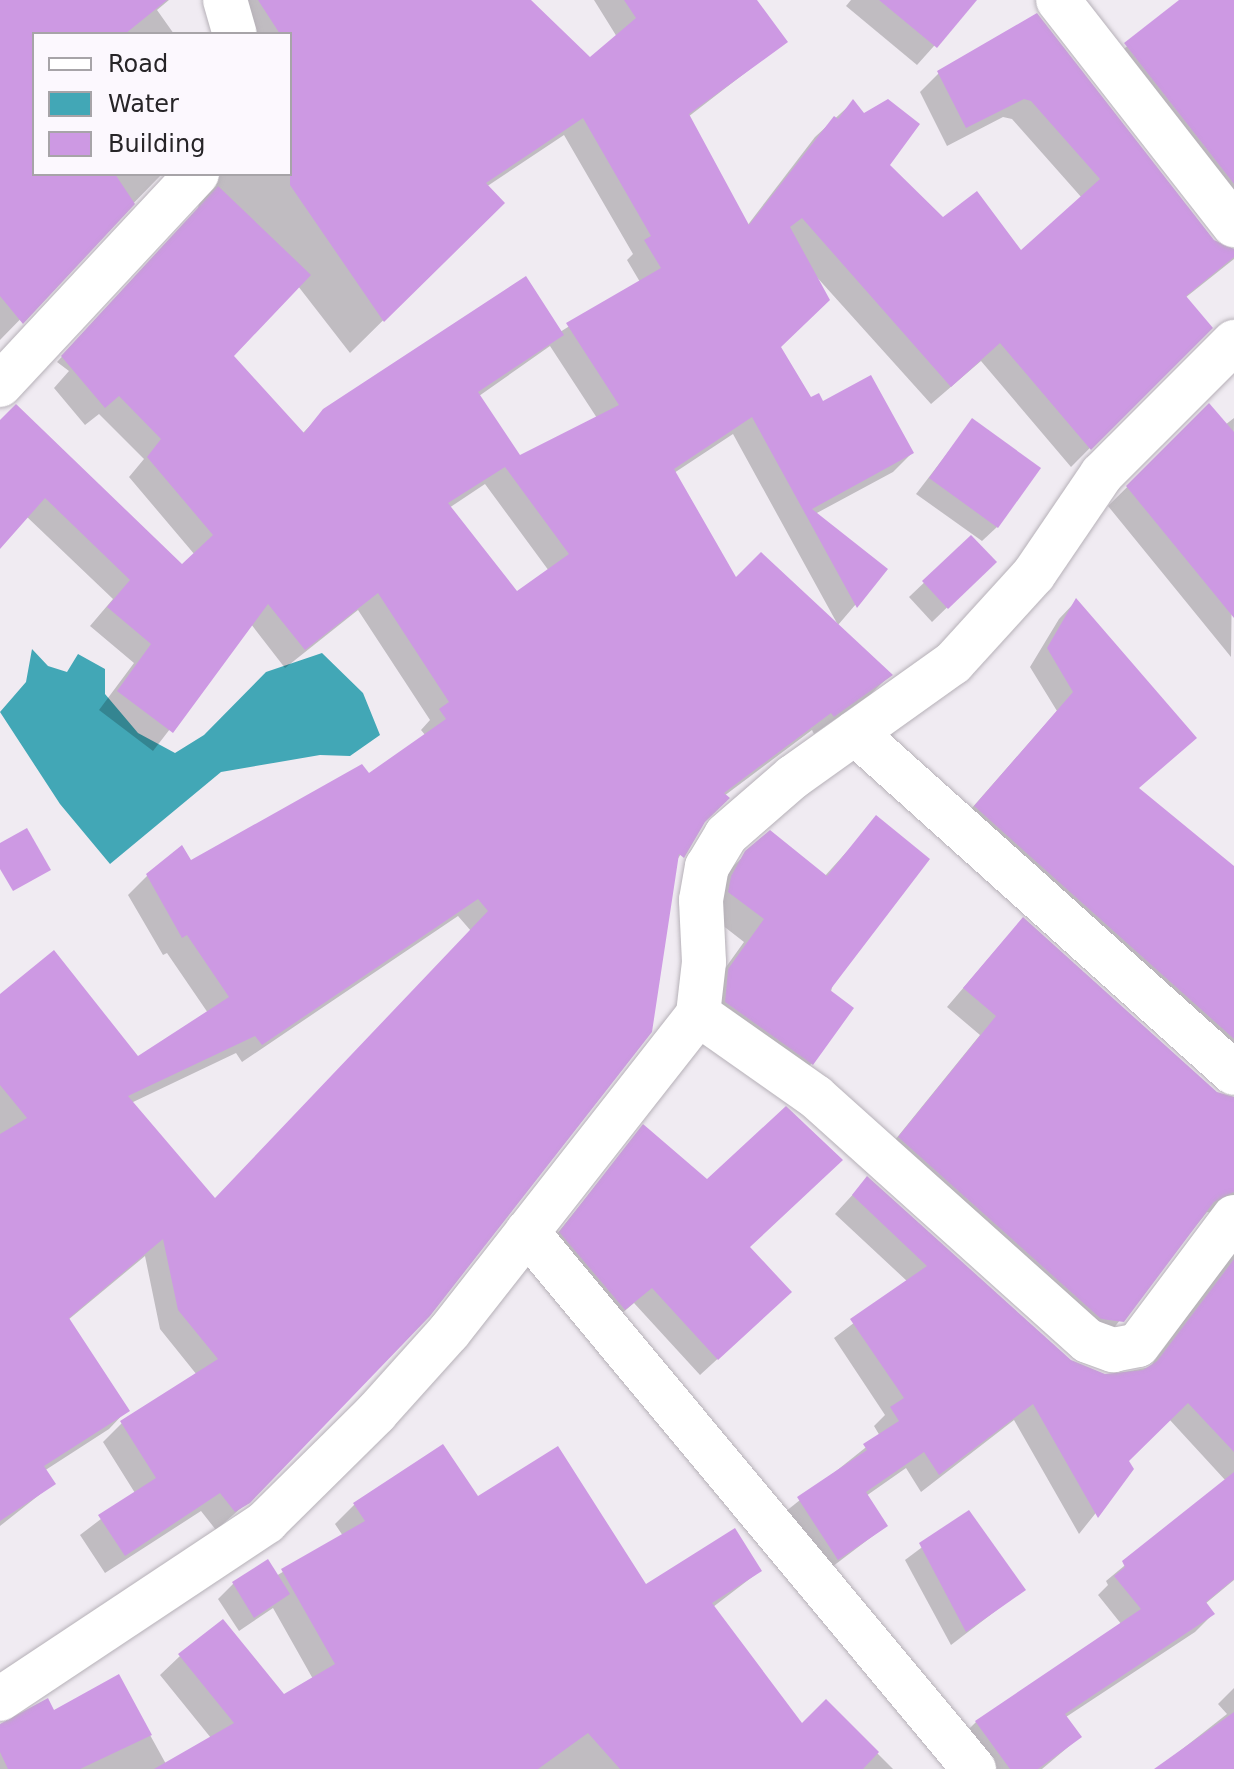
<!DOCTYPE html>
<style>
body{margin:0}
#map{position:relative;width:1234px;height:1769px;overflow:hidden;background:#f0ebf2;font-family:"DejaVu Sans",sans-serif}
div>[style]{position:absolute}
.water>*{inset:0;background:#42a7b6}
.shadow>*{inset:0;background:#0003}
.building>*{inset:0;background:#cd99e3}
.roads{filter:drop-shadow(0 0 2px #b6b1b8) drop-shadow(0 0 2px #b6b1b8)}
.minor>*{height:44px;margin:-22px;padding:0 22px;transform-origin:22px;border-radius:22px;background:#fff}
span{translate:-50% -50%;white-space:nowrap;text-align:center;line-height:1.15;-webkit-text-stroke:8px #fcf8fe;paint-order:stroke}
.legend{position:absolute;left:32px;top:32px;width:260px;height:144px;box-sizing:border-box;background:#fcf8fe;border:2px solid #a7a4a8;margin:0;padding:10px 14px;list-style:none;font-size:24px;color:#272528}
.legend li{display:flex;align-items:center;gap:16px;height:40px}
.legend b{width:40px;border:2px solid #a7a4a8}
</style>
<div id="map">
<div class="water">
<i style="clip-path:polygon(32px 649px,48px 666px,67px 672px,78px 654px,105px 669px,105px 694px,138px 733px,175px 753px,204px 735px,266px 672px,322px 653px,363px 693px,380px 735px,350px 756px,320px 755px,221px 772px,110px 864px,60px 804px,0 712px,26px 682px)"></i>
</div>
<div class="shadow">
<i style="clip-path:polygon(0 0,169px 0,157px 10px,174px 34px,34px 34px,34px 174px,162px 174px,0 340px)"></i>
<i style="clip-path:polygon(evenodd,228px 0,528px 0,590px 60px,617px 37px,594px 0,755px 0,785px 42px,688px 117px,747px 226px,815px 137px,853px 102px,887px 165px,943px 220px,1021px 252px,1082px 198px,1012px 119px,1003px 117px,947px 146px,920px 92px,939px 73px,1037px 16px,1213px 242px,1234px 251px,1234px 259px,1185px 298px,1210px 327px,1071px 467px,981px 361px,931px 404px,814px 274px,779px 347px,810px 400px,912px 453px,893px 472px,815px 514px,886px 569px,838px 625px,733px 434px,674px 473px,736px 580px,890px 675px,871px 694px,814px 734px,812px 730px,724px 796px,701px 824px,249px 1501px,216px 1530px,201px 1511px,105px 1573px,80px 1535px,135px 1493px,103px 1442px,122px 1423px,197px 1375px,160px 1329px,145px 1256px,68px 1320px,127px 1410px,109px 1429px,44px 1471px,53px 1484px,0 1526px,0 997px,137px 1059px,208px 1013px,167px 953px,163px 955px,128px 895px,147px 876px,191px 863px,368px 776px,426px 736px,421px 730px,430px 720px,358px 610px,285px 668px,251px 624px,153px 751px,99px 710px,134px 663px,90px 626px,113px 599px,26px 516px,0 546px,0 450px,182px 567px,195px 555px,129px 477px,144px 459px,99px 414px,85px 425px,54px 388px,69px 371px,57px 362px,197px 212px,203px 187px,190px 174px,290px 174px,290px 34px,249px 34px,228px 0,564px 135px,633px 254px,627px 260px,640px 282px,560px 332px,325px 410px,302px 434px,231px 356px,298px 286px,350px 353px,502px 203px,486px 187px,564px 135px,228px 0,550px 346px,597px 418px,519px 458px,479px 396px,550px 346px,228px 0,485px 484px,549px 571px,517px 594px,449px 508px,485px 484px,228px 0,458px 916px,471px 931px,214px 1201px,131px 1103px,236px 1053px,242px 1062px,458px 916px)"></i>
<i style="clip-path:polygon(851px 0,975px 0,917px 65px,846px 6px)"></i>
<i style="clip-path:polygon(1182px 0,1234px 0,1234px 227px,1106px 64px)"></i>
<i style="clip-path:polygon(1209px 406px,1225px 425px,1234px 418px,1231px 657px,1108px 506px)"></i>
<i style="clip-path:polygon(972px 421px,997px 527px,982px 541px,916px 494px)"></i>
<i style="clip-path:polygon(971px 538px,994px 562px,932px 622px,909px 597px)"></i>
<i style="clip-path:polygon(1076px 601px,1137px 790px,1234px 869px,1234px 1074px,957px 825px,1057px 711px,1030px 667px,1059px 619px)"></i>
<i style="clip-path:polygon(877px 818px,812px 1063px,791px 1085px,708px 992px,744px 942px,708px 914px,724px 875px,747px 853px,824px 877px)"></i>
<i style="clip-path:polygon(1006px 938px,1217px 1094px,1234px 1097px,1234px 1220px,1232px 1215px,1207px 1212px,1104px 1340px,882px 1156px,980px 1035px,947px 1007px)"></i>
<i style="clip-path:polygon(643px 1127px,748px 1247px,772px 1309px,700px 1375px,634px 1303px,607px 1326px,544px 1250px)"></i>
<i style="clip-path:polygon(867px 1179px,1070px 1361px,1105px 1376px,1150px 1367px,1234px 1251px,1234px 1580px,1205px 1604px,1213px 1614px,1195px 1632px,1066px 1717px,1080px 1737px,1042px 1769px,979px 1769px,958px 1740px,976px 1722px,1122px 1625px,1098px 1595px,1108px 1585px,1106px 1581px,1226px 1481px,1169px 1419px,1126px 1461px,1131px 1469px,1079px 1534px,1014px 1420px,921px 1492px,906px 1468px,866px 1496px,886px 1526px,820px 1576px,780px 1516px,880px 1436px,874px 1426px,885px 1415px,834px 1338px,908px 1282px,835px 1214px)"></i>
<i style="clip-path:polygon(477px 1499px,645px 1586px,760px 1571px,713px 1607px,802px 1726px,826px 1702px,893px 1769px,0 1769px,0 1727px,53px 1713px,118px 1677px,166px 1764px,211px 1738px,160px 1675px,180px 1656px,283px 1697px,313px 1679px,273px 1608px,239px 1631px,218px 1599px,233px 1584px,267px 1562px,276px 1576px,343px 1536px,335px 1524px,354px 1505px)"></i>
<i style="clip-path:polygon(969px 1512px,1023px 1590px,951px 1645px,905px 1560px)"></i>
<i style="clip-path:polygon(1234px 1688px,1234px 1769px,1157px 1769px,1227px 1714px,1218px 1704px)"></i>
</div>
<div class="building">
<i style="clip-path:polygon(0 0,167px 0,125px 34px,34px 34px,34px 174px,115px 174px,135px 204px,23px 324px,0 296px)"></i>
<i style="clip-path:polygon(evenodd,258px 0,531px 0,590px 57px,636px 18px,624px 0,757px 0,788px 42px,689px 114px,749px 225px,834px 116px,838px 119px,853px 99px,864px 113px,888px 99px,920px 124px,890px 165px,943px 217px,977px 191px,1021px 250px,1100px 179px,1031px 101px,1024px 99px,966px 128px,937px 71px,1037px 13px,1214px 240px,1234px 249px,1234px 257px,1186px 296px,1213px 328px,1091px 450px,1000px 343px,951px 387px,802px 218px,790px 227px,830px 300px,781px 347px,811px 397px,819px 393px,823px 401px,871px 375px,914px 453px,812px 509px,888px 569px,857px 608px,752px 417px,674px 469px,736px 577px,761px 552px,893px 675px,834px 717px,831px 713px,724px 793px,730px 798px,705px 822px,684px 858px,679px 854px,652px 1032px,430px 1316px,250px 1503px,235px 1512px,220px 1493px,125px 1556px,98px 1515px,156px 1478px,120px 1421px,218px 1359px,178px 1310px,163px 1239px,69px 1318px,130px 1411px,44px 1466px,56px 1484px,0 1521px,0 1134px,27px 1118px,0 1085px,0 994px,54px 950px,138px 1056px,229px 997px,187px 935px,182px 938px,146px 874px,182px 845px,191px 860px,362px 764px,369px 773px,446px 719px,439px 709px,449px 702px,378px 593px,305px 650px,268px 604px,173px 733px,117px 691px,151px 644px,107px 607px,130px 580px,45px 498px,0 549px,0 420px,16px 404px,182px 564px,213px 535px,147px 457px,161px 439px,119px 396px,105px 408px,61px 356px,218px 186px,311px 275px,234px 356px,304px 433px,323px 409px,526px 276px,564px 335px,478px 392px,520px 455px,619px 405px,566px 323px,661px 268px,644px 240px,651px 236px,583px 118px,486px 183px,505px 203px,384px 322px,290px 185px,290px 34px,280px 34px,258px 0,505px 467px,569px 554px,517px 591px,448px 503px,505px 467px,258px 0,478px 899px,488px 911px,215px 1198px,128px 1096px,255px 1036px,262px 1045px,478px 899px)"></i>
<i style="clip-path:polygon(879px 0,977px 0,937px 48px)"></i>
<i style="clip-path:polygon(1179px 0,1234px 0,1234px 184px,1124px 43px)"></i>
<i style="clip-path:polygon(1209px 403px,1234px 432px,1234px 618px,1126px 486px)"></i>
<i style="clip-path:polygon(972px 418px,1041px 468px,998px 528px,929px 478px)"></i>
<i style="clip-path:polygon(971px 535px,997px 562px,948px 609px,922px 581px)"></i>
<i style="clip-path:polygon(1076px 598px,1197px 738px,1139px 788px,1234px 866px,1234px 1039px,974px 806px,1073px 692px,1047px 648px)"></i>
<i style="clip-path:polygon(876px 815px,930px 859px,830px 990px,854px 1008px,813px 1065px,725px 1002px,728px 969px,764px 919px,728px 892px,731px 876px,745px 851px,770px 830px,827px 876px)"></i>
<i style="clip-path:polygon(27px 828px,51px 870px,13px 891px,0 869px,0 843px)"></i>
<i style="clip-path:polygon(1023px 917px,1217px 1092px,1234px 1097px,1234px 1192px,1214px 1202px,1124px 1322px,1101px 1319px,898px 1137px,996px 1016px,963px 988px)"></i>
<i style="clip-path:polygon(786px 1106px,843px 1160px,750px 1247px,792px 1292px,718px 1360px,652px 1288px,625px 1310px,559px 1232px,643px 1124px,707px 1179px)"></i>
<i style="clip-path:polygon(867px 1176px,1071px 1360px,1105px 1374px,1143px 1370px,1157px 1361px,1234px 1259px,1234px 1452px,1188px 1403px,1129px 1461px,1134px 1469px,1098px 1518px,1033px 1404px,939px 1475px,924px 1452px,866px 1492px,888px 1526px,838px 1560px,797px 1497px,867px 1450px,863px 1444px,899px 1421px,890px 1407px,904px 1398px,850px 1319px,927px 1266px,852px 1195px)"></i>
<i style="clip-path:polygon(443px 1444px,478px 1496px,558px 1446px,646px 1584px,735px 1528px,762px 1571px,712px 1603px,802px 1723px,826px 1699px,879px 1752px,863px 1769px,620px 1769px,588px 1733px,538px 1769px,154px 1769px,234px 1723px,178px 1654px,223px 1619px,284px 1694px,335px 1664px,281px 1569px,365px 1521px,353px 1503px)"></i>
<i style="clip-path:polygon(1234px 1472px,1234px 1579px,1206px 1602px,1215px 1614px,1065px 1714px,1082px 1737px,1038px 1769px,1010px 1769px,975px 1721px,1141px 1609px,1114px 1576px,1125px 1567px,1122px 1561px)"></i>
<i style="clip-path:polygon(969px 1510px,1026px 1590px,966px 1632px,919px 1543px)"></i>
<i style="clip-path:polygon(268px 1559px,290px 1594px,254px 1618px,232px 1582px)"></i>
<i style="clip-path:polygon(119px 1674px,152px 1735px,80px 1769px,8px 1769px,0 1752px,0 1724px,48px 1698px,54px 1710px)"></i>
<i style="clip-path:polygon(1234px 1712px,1234px 1769px,1154px 1769px)"></i>
</div>
<div class="roads">
<div class="minor">
<i style="left:225px;top:0;width:35px;rotate:74deg"></i>
<i style="left:1058px;top:0;width:286px;rotate:52deg"></i>
<i style="left:0;top:385px;width:289px;rotate:-47deg"></i>
<i style="left:855px;top:733px;width:509px;rotate:41.9deg"></i>
<i style="left:698px;top:1014px;width:144px;rotate:35.1deg"></i>
<i style="left:816px;top:1097px;width:365px;rotate:41.9deg"></i>
<i style="left:1088px;top:1341px;width:27px;rotate:20deg"></i>
<i style="left:1113px;top:1350px;width:25px;rotate:-11deg"></i>
<i style="left:1138px;top:1345px;width:160px;rotate:-53.1deg"></i>
<i style="left:527px;top:1232px;width:699px;rotate:50.23deg"></i>
<i style="left:0;top:1699px;width:320px;rotate:-33.6deg"></i>
<i style="left:266px;top:1522px;width:155px;rotate:-44.7deg"></i>
<i style="left:376px;top:1413px;width:109px;rotate:-48deg"></i>
<i style="left:449px;top:1332px;width:404px;rotate:-51.9deg"></i>
<i style="left:698px;top:1014px;width:52px;rotate:-83.4deg"></i>
<i style="left:704px;top:962px;width:62px;rotate:-92.8deg"></i>
<i style="left:701px;top:900px;width:34px;rotate:-80deg"></i>
<i style="left:707px;top:867px;width:37px;rotate:-59deg"></i>
<i style="left:726px;top:835px;width:89px;rotate:-40.9deg"></i>
<i style="left:793px;top:777px;width:196px;rotate:-35.5deg"></i>
<i style="left:953px;top:663px;width:120px;rotate:-47.7deg"></i>
<i style="left:1034px;top:574px;width:121px;rotate:-55.8deg"></i>
<i style="left:1102px;top:474px;width:187px;rotate:-45deg"></i>
</div>
</div>
<ul class="legend">
<li><b style="height:10px;background:#fff"></b>Road</li>
<li><b style="height:22px;background:#42a7b6"></b>Water</li>
<li><b style="height:22px;background:#cd99e3"></b>Building</li>
</ul>
</div>
